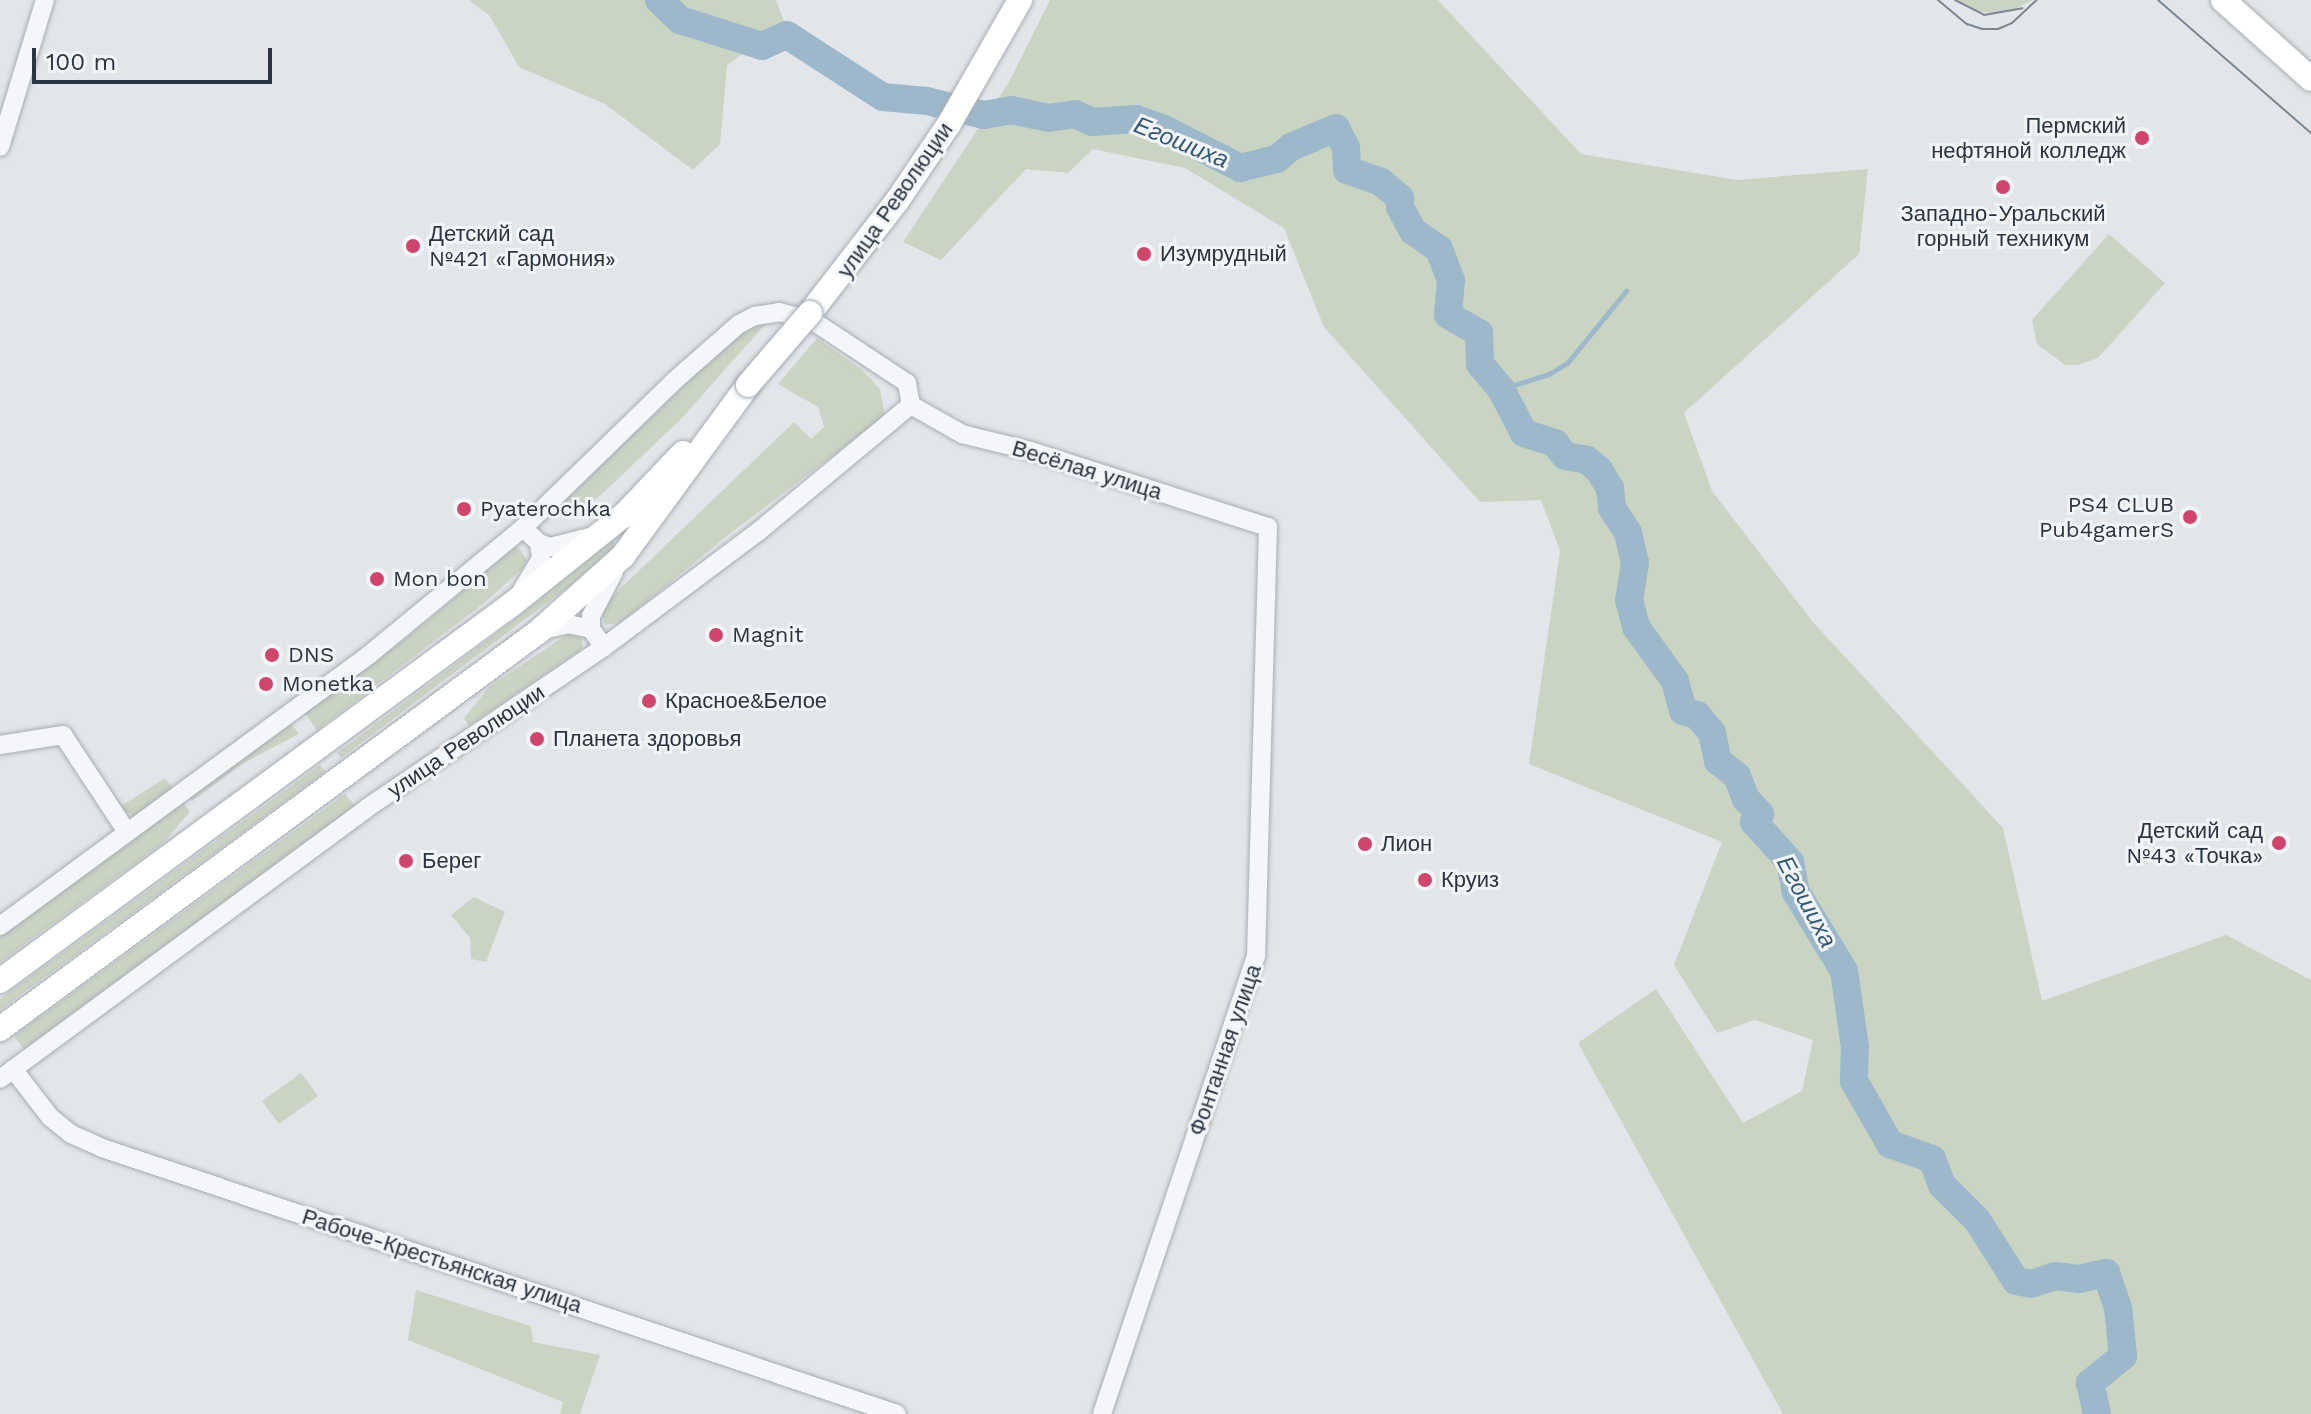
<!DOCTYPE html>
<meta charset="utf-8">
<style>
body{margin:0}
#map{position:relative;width:2311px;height:1414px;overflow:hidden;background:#e2e6ea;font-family:"Work Sans",sans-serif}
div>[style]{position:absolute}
.green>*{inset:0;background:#c9d4c3}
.stream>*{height:5px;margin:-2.5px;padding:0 2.5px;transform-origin:2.5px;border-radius:2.5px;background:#9db8cb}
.river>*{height:28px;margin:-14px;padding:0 14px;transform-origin:14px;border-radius:14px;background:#9db8cb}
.roads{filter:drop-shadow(0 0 2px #a7adb5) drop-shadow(0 0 2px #a7adb5)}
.minor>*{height:18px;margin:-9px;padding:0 9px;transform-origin:9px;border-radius:9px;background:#f5f6f9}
.major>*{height:24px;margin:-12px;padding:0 12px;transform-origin:12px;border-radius:12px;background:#fff}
.tram>*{height:2px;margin:-1px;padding:0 1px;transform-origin:1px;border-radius:1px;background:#7b8794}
.bridges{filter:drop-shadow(0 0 2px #a1acb6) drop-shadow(0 0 2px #a1acb6)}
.major-bridge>*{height:24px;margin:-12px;padding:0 12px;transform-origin:12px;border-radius:12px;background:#fff}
.dots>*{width:22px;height:22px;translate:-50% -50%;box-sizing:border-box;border:4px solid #f2f5f8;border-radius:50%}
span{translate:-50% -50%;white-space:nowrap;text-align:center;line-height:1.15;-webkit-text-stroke:6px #f2f5f8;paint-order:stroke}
.poi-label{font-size:22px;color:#2a3543}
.right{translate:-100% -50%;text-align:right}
.left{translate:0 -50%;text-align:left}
.street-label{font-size:22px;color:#2a3543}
.water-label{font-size:24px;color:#335977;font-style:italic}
.scale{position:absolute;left:32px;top:48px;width:240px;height:36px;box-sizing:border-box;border:4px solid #2a3543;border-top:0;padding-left:10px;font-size:24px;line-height:28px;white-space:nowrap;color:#2a3543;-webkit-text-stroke:6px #f2f5f8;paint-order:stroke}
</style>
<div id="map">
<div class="green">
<i style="clip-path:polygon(469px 0,776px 0,785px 24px,727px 65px,720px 144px,693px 170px,605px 104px,519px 67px,490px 16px)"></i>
<i style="clip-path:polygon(1050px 0,1438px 0,1581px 154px,1737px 180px,1868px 169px,1859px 254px,1684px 413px,1712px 491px,1812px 621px,2003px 828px,2042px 1001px,2226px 935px,2311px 980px,2311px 1414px,1783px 1414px,1578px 1043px,1656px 989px,1743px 1123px,1802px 1091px,1813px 1040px,1755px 1020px,1717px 1033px,1674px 965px,1722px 842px,1529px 764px,1560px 551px,1541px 500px,1480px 502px,1324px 327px,1284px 228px,1185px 168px,1093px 149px,1068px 173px,1026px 169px,941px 260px,903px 242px,1009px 82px)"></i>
<i style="clip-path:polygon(1957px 0,2033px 0,2009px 12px,1995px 13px,1974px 11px)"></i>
<i style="clip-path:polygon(2109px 234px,2165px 283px,2098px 358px,2078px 365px,2065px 365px,2037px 344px,2032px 320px)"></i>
<i style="clip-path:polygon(767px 322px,682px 418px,600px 496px,584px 506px,559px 505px,736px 336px)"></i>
<i style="clip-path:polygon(817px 338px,862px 370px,880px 389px,885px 416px,728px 535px,622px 622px,605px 625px,600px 608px,794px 422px,811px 439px,824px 427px,818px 407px,778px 384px)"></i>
<i style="clip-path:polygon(613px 540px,615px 545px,609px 553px,576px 581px,341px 758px,337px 753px,513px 621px)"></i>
<i style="clip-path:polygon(519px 548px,527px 560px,523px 568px,484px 603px,317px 730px,305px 713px,414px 632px,512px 549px)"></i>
<i style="clip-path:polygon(569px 633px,582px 638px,582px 649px,469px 726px,464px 718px,489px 687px)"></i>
<i style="clip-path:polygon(291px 724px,299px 734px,245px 762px,192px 801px,189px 798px)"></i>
<i style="clip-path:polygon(320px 765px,325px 772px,0 1010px,0 999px)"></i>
<i style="clip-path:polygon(165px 778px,173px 788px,134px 816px,118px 808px)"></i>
<i style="clip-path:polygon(345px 794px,355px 806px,24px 1049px,14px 1036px)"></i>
<i style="clip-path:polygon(183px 802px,190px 812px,162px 844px,0 962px,0 937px)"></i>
<i style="clip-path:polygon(474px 897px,505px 912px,486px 962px,471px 959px,470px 938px,451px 915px)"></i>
<i style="clip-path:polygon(301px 1073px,318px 1096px,279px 1124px,262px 1101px)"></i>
<i style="clip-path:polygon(416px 1290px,531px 1326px,533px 1342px,600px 1355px,580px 1414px,560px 1414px,563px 1402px,408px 1340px)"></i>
</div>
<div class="stream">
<i style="left:1501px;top:389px;width:50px;rotate:-17.4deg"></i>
<i style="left:1549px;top:374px;width:22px;rotate:-32deg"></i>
<i style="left:1568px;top:362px;width:92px;rotate:-50.8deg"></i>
</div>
<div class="river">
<i style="left:659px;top:0;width:29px;rotate:44deg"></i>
<i style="left:680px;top:20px;width:86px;rotate:17.6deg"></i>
<i style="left:762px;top:46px;width:27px;rotate:-24deg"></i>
<i style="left:787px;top:35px;width:114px;rotate:32.9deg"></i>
<i style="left:883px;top:97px;width:44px;rotate:5.2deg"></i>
<i style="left:927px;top:101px;width:59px;rotate:13.8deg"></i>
<i style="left:984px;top:115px;width:27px;rotate:-10deg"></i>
<i style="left:1011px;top:110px;width:38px;rotate:12deg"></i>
<i style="left:1048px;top:118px;width:27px;rotate:-8deg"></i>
<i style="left:1075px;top:114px;width:19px;rotate:25deg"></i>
<i style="left:1092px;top:122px;width:44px;rotate:-3.9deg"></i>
<i style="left:1136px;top:119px;width:28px;rotate:19deg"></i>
<i style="left:1162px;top:128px;width:88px;rotate:27.1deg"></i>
<i style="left:1240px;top:168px;width:38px;rotate:-14deg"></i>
<i style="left:1277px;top:159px;width:18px;rotate:-41deg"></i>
<i style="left:1291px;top:147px;width:49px;rotate:-22.9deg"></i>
<i style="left:1336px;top:128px;width:22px;rotate:63deg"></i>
<i style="left:1346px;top:148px;width:22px;rotate:87deg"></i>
<i style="left:1347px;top:170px;width:36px;rotate:19deg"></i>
<i style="left:1381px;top:182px;width:25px;rotate:40deg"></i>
<i style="left:1400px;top:198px;width:9px;rotate:90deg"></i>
<i style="left:1400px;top:207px;width:27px;rotate:62deg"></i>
<i style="left:1413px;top:231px;width:32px;rotate:35deg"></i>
<i style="left:1439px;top:249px;width:33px;rotate:69deg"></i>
<i style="left:1451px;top:280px;width:35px;rotate:95deg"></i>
<i style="left:1448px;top:315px;width:36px;rotate:30deg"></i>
<i style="left:1479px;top:333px;width:31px;rotate:88deg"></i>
<i style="left:1480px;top:364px;width:33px;rotate:50deg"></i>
<i style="left:1501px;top:389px;width:50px;rotate:62.4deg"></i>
<i style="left:1524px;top:433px;width:33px;rotate:18deg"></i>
<i style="left:1555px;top:443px;width:16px;rotate:52deg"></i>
<i style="left:1565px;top:456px;width:22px;rotate:10deg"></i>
<i style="left:1587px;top:460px;width:16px;rotate:40deg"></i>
<i style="left:1599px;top:470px;width:21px;rotate:59deg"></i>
<i style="left:1610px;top:488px;width:20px;rotate:84deg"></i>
<i style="left:1612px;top:508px;width:30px;rotate:57deg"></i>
<i style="left:1628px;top:533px;width:31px;rotate:77deg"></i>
<i style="left:1635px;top:563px;width:37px;rotate:99deg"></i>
<i style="left:1629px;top:600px;width:28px;rotate:75deg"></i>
<i style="left:1636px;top:627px;width:67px;rotate:54.2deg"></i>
<i style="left:1675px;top:681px;width:31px;rotate:75deg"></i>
<i style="left:1683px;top:711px;width:15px;rotate:16deg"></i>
<i style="left:1697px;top:715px;width:23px;rotate:50deg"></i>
<i style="left:1712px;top:733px;width:29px;rotate:78deg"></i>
<i style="left:1718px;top:761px;width:24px;rotate:38deg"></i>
<i style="left:1737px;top:776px;width:25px;rotate:69deg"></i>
<i style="left:1746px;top:799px;width:21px;rotate:47deg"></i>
<i style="left:1760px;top:814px;width:10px;rotate:127deg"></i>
<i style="left:1754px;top:822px;width:54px;rotate:48deg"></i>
<i style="left:1790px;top:862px;width:31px;rotate:79deg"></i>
<i style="left:1796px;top:892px;width:92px;rotate:58.7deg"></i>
<i style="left:1844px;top:971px;width:77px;rotate:81.8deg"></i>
<i style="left:1855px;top:1047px;width:34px;rotate:92deg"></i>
<i style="left:1854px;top:1081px;width:73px;rotate:60.3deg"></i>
<i style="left:1890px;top:1144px;width:45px;rotate:19.7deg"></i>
<i style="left:1932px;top:1159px;width:28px;rotate:69deg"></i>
<i style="left:1942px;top:1185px;width:49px;rotate:45deg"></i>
<i style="left:1977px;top:1220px;width:72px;rotate:57.4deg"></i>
<i style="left:2016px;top:1281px;width:15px;rotate:11deg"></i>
<i style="left:2031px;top:1284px;width:25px;rotate:-18deg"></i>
<i style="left:2055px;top:1276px;width:24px;rotate:7deg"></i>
<i style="left:2079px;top:1279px;width:28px;rotate:-13deg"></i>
<i style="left:2106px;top:1273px;width:36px;rotate:71deg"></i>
<i style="left:2118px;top:1307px;width:49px;rotate:84.2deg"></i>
<i style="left:2123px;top:1356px;width:43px;rotate:140.7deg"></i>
<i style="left:2090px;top:1383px;width:32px;rotate:77deg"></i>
</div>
<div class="roads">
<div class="minor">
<i style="left:0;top:147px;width:154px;rotate:-73deg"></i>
<i style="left:911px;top:405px;width:59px;rotate:29.6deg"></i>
<i style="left:962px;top:434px;width:71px;rotate:13.8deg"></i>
<i style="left:1031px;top:451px;width:249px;rotate:17.8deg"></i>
<i style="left:1268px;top:527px;width:429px;rotate:91.6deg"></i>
<i style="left:1256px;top:956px;width:483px;rotate:108.6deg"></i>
<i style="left:523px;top:528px;width:22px;rotate:43deg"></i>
<i style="left:539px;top:543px;width:12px;rotate:20deg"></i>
<i style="left:550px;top:547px;width:44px;rotate:-14.3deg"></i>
<i style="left:522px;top:590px;width:37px;rotate:-59deg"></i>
<i style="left:541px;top:558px;width:15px;rotate:-98deg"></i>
<i style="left:543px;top:630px;width:26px;rotate:-13deg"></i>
<i style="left:568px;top:624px;width:24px;rotate:12deg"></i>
<i style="left:604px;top:647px;width:22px;rotate:-126deg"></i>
<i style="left:591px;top:629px;width:13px;rotate:-90deg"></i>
<i style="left:591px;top:616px;width:50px;rotate:-62.4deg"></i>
<i style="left:0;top:745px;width:64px;rotate:-9deg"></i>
<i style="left:63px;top:735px;width:116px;rotate:56.6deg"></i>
<i style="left:0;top:926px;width:459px;rotate:-36.3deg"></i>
<i style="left:370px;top:654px;width:198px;rotate:-39.5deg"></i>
<i style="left:523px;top:528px;width:211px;rotate:-44.2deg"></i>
<i style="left:674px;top:381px;width:86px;rotate:-41.2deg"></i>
<i style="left:739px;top:324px;width:18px;rotate:-27deg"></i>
<i style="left:755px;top:316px;width:24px;rotate:-9deg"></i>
<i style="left:779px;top:312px;width:35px;rotate:15deg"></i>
<i style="left:813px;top:321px;width:113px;rotate:33.4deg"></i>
<i style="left:907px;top:383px;width:22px;rotate:80deg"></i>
<i style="left:13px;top:1069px;width:61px;rotate:52.4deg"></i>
<i style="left:50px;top:1117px;width:27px;rotate:39deg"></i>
<i style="left:71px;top:1134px;width:34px;rotate:24deg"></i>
<i style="left:102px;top:1148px;width:838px;rotate:18.5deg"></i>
<i style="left:0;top:1079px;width:456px;rotate:-36.4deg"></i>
<i style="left:367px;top:808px;width:287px;rotate:-34.2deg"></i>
<i style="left:604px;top:647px;width:194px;rotate:-36.8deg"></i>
<i style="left:759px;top:531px;width:197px;rotate:-39.7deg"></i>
</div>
<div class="major">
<i style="left:2223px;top:0;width:118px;rotate:41.9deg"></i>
<i style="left:810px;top:313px;width:142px;rotate:-52.2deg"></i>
<i style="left:897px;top:201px;width:93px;rotate:-56deg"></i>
<i style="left:949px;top:124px;width:143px;rotate:-60.2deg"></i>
<i style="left:0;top:981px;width:634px;rotate:-36.35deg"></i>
<i style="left:511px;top:605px;width:143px;rotate:-38.5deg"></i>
<i style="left:623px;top:516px;width:87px;rotate:-46.4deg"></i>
<i style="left:0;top:1029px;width:669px;rotate:-36.42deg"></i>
<i style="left:538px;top:632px;width:114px;rotate:-41.8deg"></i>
<i style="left:623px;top:556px;width:212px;rotate:-53.8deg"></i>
</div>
</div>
<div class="tram">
<i style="left:1938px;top:0;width:38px;rotate:40deg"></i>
<i style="left:1967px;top:24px;width:16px;rotate:18deg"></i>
<i style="left:1982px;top:29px;width:16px"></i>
<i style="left:1998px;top:29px;width:15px;rotate:-23deg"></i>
<i style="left:2012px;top:23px;width:34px;rotate:-43deg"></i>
<i style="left:1955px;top:0;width:33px;rotate:27deg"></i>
<i style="left:1984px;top:15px;width:39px;rotate:-10deg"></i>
<i style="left:2158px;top:0;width:203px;rotate:41deg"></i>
</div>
<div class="bridges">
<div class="major-bridge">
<i style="left:748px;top:385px;width:95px;rotate:-49.3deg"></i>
</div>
</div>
<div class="dots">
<i style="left:2142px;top:138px;background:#d0466a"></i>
<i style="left:2003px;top:187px;background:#d0466a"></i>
<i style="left:413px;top:246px;background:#d0466a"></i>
<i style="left:1144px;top:254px;background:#d0466a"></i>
<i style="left:464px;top:509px;background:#d0466a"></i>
<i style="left:2190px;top:517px;background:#d0466a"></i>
<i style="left:377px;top:579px;background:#d0466a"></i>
<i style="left:716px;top:635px;background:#d0466a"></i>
<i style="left:272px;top:655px;background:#d0466a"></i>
<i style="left:266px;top:684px;background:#d0466a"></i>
<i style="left:649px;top:701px;background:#d0466a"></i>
<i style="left:537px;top:739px;background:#d0466a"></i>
<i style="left:2279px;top:843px;background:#d0466a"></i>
<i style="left:1365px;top:844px;background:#d0466a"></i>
<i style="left:406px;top:861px;background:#d0466a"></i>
<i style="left:1425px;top:880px;background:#d0466a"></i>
</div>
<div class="poi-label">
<span class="right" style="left:2126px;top:138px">Пермский<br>нефтяной колледж</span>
<span style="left:2003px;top:226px">Западно-Уральский<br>горный техникум</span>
<span class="left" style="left:429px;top:246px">Детский сад<br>№421 «Гармония»</span>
<span class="left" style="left:1160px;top:254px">Изумрудный</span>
<span class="right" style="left:2174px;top:517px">PS4 CLUB<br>Pub4gamerS</span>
<span class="left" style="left:480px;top:509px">Pyaterochka</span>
<span class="left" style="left:393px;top:579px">Mon bon</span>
<span class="left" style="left:732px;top:635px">Magnit</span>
<span class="left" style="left:288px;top:655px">DNS</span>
<span class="left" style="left:282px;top:684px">Monetka</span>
<span class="left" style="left:665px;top:701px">Красное&amp;Белое</span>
<span class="left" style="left:553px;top:739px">Планета здоровья</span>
<span class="right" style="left:2263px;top:843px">Детский сад<br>№43 «Точка»</span>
<span class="left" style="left:1381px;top:844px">Лион</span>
<span class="left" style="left:422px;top:861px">Берег</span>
<span class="left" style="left:1441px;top:880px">Круиз</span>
</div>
<div class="street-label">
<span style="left:895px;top:200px;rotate:-55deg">улица Революции</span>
<span style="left:1087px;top:470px;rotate:17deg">Весёлая улица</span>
<span style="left:466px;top:741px;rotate:-34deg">улица Революции</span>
<span style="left:1225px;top:1050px;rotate:-71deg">Фонтанная улица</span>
<span style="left:442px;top:1261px;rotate:18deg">Рабоче-Крестьянская улица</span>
</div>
<div class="water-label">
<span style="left:1181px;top:143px;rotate:22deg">Егошиха</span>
<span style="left:1806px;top:902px;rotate:62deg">Егошиха</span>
</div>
<div class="scale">100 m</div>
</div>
